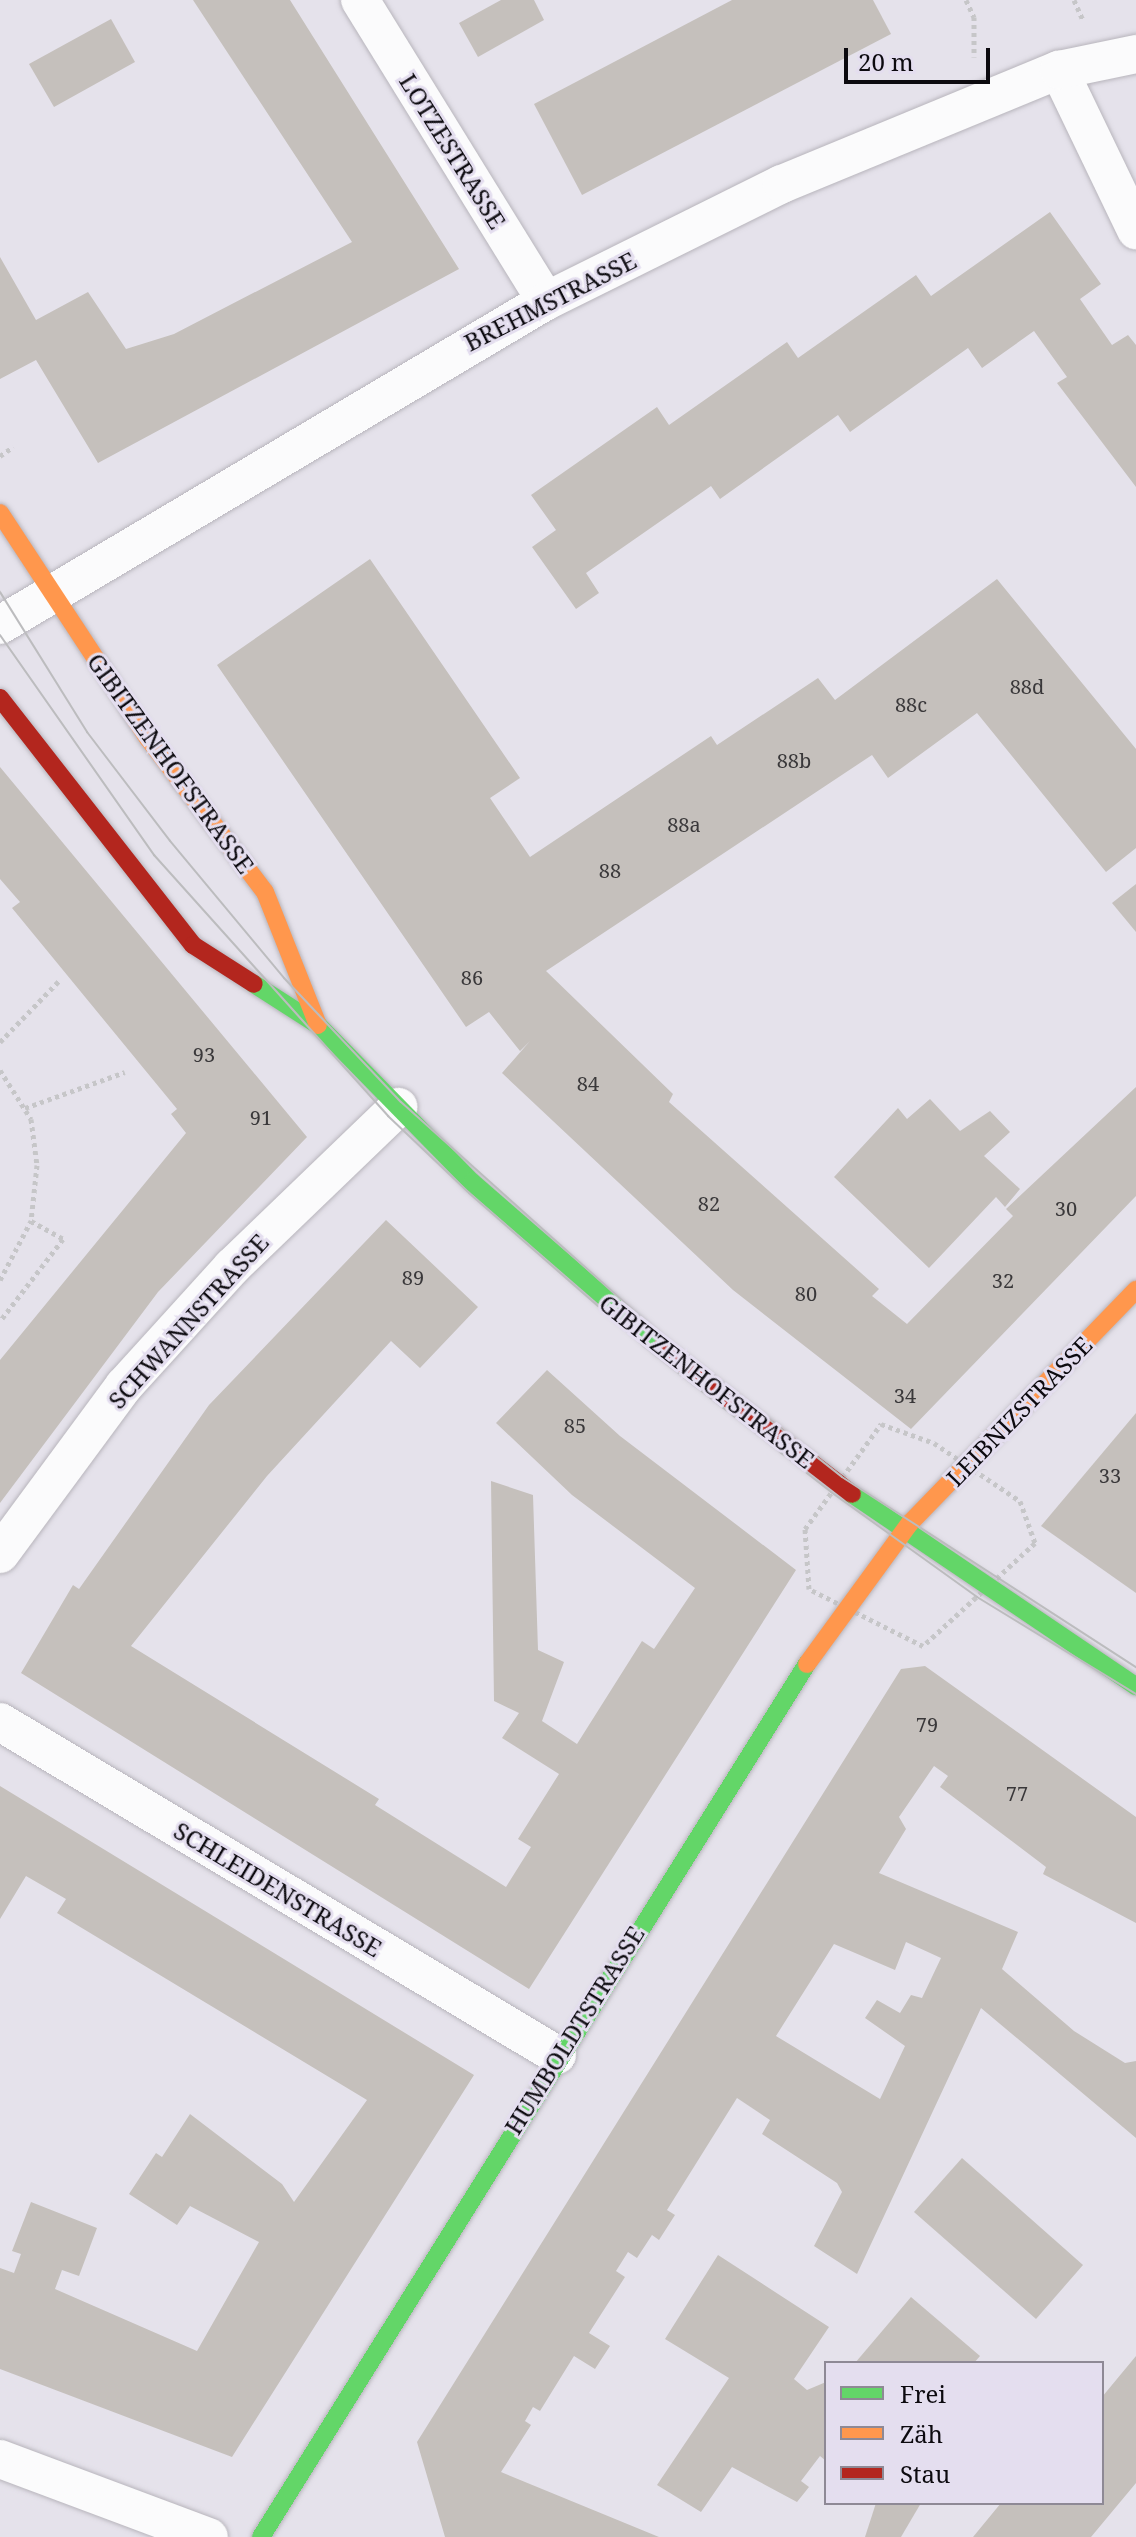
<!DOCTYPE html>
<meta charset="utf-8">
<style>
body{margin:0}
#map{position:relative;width:1136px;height:2537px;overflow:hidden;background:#e5e2eb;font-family:"Noto Serif",serif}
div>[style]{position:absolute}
.building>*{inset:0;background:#c5c0bc}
.path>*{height:5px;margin-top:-2.5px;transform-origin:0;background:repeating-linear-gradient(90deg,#c6c6c8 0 4px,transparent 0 8px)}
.roads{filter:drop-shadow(0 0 2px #b8b5bc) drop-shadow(0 0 2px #b8b5bc)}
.street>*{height:38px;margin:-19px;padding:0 19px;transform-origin:19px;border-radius:19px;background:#fbfbfc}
.fast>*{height:18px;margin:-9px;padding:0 9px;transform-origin:9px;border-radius:9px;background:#63d668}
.slow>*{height:18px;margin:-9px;padding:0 9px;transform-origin:9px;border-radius:9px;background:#ff974d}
.jam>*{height:18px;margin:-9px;padding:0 9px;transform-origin:9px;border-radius:9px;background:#b3261e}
.tram>*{height:2px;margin:-1px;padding:0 1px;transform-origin:1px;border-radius:1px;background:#bcbcbe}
span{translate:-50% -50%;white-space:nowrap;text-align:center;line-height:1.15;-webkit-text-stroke:6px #e4deef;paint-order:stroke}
.number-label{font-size:20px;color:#3a383a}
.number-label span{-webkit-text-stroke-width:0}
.street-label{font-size:24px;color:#0c0a0f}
.legend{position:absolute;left:824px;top:2361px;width:280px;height:144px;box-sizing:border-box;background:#e4deef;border:2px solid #8e8995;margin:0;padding:10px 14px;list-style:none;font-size:24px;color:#0c0a0f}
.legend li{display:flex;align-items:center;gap:16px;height:40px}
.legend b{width:40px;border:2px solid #8e8995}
.scale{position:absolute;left:844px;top:48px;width:146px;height:36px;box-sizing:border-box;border:4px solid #0c0a0f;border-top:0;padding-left:10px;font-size:24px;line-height:28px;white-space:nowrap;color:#0c0a0f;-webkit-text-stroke:6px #e4deef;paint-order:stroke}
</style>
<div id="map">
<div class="building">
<i style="clip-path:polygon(193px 0,290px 0,459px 269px,98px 463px,36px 360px,0 379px,0 257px,36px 320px,88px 292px,126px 349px,174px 334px,352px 242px)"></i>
<i style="clip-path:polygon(501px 0,534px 0,544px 20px,478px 57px,459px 23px)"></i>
<i style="clip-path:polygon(732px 0,873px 0,891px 34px,582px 195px,534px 104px)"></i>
<i style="clip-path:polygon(111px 19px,135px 62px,54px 107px,29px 64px)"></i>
<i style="clip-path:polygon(1050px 212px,1101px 284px,1080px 299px,1112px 345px,1128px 335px,1136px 345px,1136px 487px,1057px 383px,1067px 377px,1034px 331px,982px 368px,968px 348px,850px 432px,838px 415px,720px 499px,711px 486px,586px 573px,599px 593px,576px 609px,532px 547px,556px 530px,531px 495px,657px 407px,669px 425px,787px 342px,798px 358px,916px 275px,931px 296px)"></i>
<i style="clip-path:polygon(370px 559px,520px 778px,490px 798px,530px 857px,711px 736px,717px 745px,818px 678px,835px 700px,997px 579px,1136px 749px,1136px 848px,1106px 872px,977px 713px,888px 778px,872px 755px,546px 971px,673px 1094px,669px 1102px,879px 1289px,872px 1296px,907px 1324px,1013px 1216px,1006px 1209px,1136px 1087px,1136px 1196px,911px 1429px,733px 1290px,502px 1073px,530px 1041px,520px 1051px,489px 1012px,466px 1027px,217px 665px)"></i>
<i style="clip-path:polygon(0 767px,307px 1137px,158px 1292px,0 1503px,0 1360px,186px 1133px,171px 1114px,177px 1109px,12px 908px,20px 902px,0 879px)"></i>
<i style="clip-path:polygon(1136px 884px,1136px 932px,1112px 903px)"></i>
<i style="clip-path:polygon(930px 1099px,960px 1131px,990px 1111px,1010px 1132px,984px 1156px,1020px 1189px,1005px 1207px,996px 1197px,929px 1268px,834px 1177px,898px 1108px,907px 1119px)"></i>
<i style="clip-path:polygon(386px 1220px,478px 1307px,420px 1368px,391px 1341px,267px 1476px,131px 1646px,379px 1799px,375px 1805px,506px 1887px,531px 1847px,518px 1839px,559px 1774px,502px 1738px,519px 1713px,494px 1701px,491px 1481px,533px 1495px,538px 1650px,564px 1662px,542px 1721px,577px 1744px,642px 1641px,654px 1649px,695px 1588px,572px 1495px,496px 1423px,547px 1370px,620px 1436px,796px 1570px,529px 1989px,21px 1673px,73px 1585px,79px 1589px,209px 1405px)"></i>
<i style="clip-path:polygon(1136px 1413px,1136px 1593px,1041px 1526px)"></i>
<i style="clip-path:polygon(evenodd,925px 1666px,1136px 1817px,1136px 1923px,1043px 1874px,1046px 1867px,940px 1787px,948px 1776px,934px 1766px,899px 1817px,906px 1829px,879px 1873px,1018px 1932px,1002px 1969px,1074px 2031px,1125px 2063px,1136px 2061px,1136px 2138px,981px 2008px,857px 2274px,814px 2246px,842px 2192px,837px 2183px,762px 2134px,770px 2120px,737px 2098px,667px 2210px,675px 2215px,659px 2240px,652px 2235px,637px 2258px,628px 2252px,616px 2271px,625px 2277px,589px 2333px,610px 2346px,595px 2369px,574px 2356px,540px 2411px,533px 2407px,525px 2421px,531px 2425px,501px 2472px,659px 2537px,445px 2537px,417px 2442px,901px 1669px,925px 1666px,906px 1942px,941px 1958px,922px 1998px,911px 1995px,900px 2013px,877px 2000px,865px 2018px,905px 2046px,880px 2099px,776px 2036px,834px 1944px,895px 1970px,906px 1942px)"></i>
<i style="clip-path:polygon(0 1786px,474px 2075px,232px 2457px,0 2369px,0 2268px,14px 2273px,21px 2254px,12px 2251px,31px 2202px,97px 2228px,79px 2276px,62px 2270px,55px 2289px,197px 2351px,259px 2242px,190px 2206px,177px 2225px,129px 2194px,156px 2153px,162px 2157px,190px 2114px,282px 2184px,294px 2202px,367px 2100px,57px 1913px,66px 1899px,26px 1876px,0 1919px)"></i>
<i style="clip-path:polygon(962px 2158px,1083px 2265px,1036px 2319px,914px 2212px)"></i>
<i style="clip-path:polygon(718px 2255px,829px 2327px,794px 2379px,807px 2390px,826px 2382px,826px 2461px,820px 2456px,801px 2481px,809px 2487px,797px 2502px,732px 2467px,701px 2512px,657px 2485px,729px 2378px,665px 2339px)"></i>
<i style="clip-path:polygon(911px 2297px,980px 2356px,974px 2363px,855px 2363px)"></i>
<i style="clip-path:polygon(1136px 2356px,1136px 2483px,1091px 2537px,973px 2537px,1001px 2503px,1102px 2503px,1102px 2397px)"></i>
<i style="clip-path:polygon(876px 2503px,921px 2503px,901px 2537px,865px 2537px)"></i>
</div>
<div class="path">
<i style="left:966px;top:0;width:19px;rotate:65deg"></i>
<i style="left:974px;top:17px;width:40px;rotate:90deg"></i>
<i style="left:1074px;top:0;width:22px;rotate:66deg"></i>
<i style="left:0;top:456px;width:16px;rotate:-35deg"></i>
<i style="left:0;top:1042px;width:85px;rotate:-46deg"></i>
<i style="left:0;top:1070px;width:58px;rotate:57.7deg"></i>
<i style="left:31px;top:1119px;width:46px;rotate:82.6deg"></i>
<i style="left:37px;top:1165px;width:56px;rotate:96.1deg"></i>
<i style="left:25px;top:1108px;width:106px;rotate:-19.8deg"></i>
<i style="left:0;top:1280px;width:67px;rotate:-62.3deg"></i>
<i style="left:31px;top:1221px;width:37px;rotate:29deg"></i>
<i style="left:63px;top:1239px;width:103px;rotate:127.5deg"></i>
<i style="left:881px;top:1424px;width:56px;rotate:19.7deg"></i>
<i style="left:934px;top:1443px;width:104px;rotate:34deg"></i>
<i style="left:1020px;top:1501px;width:45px;rotate:70.3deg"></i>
<i style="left:1035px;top:1543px;width:152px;rotate:137.4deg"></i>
<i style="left:923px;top:1646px;width:127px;rotate:-153.4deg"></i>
<i style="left:809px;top:1589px;width:60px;rotate:-93.8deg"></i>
<i style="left:805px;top:1529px;width:130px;rotate:-54.1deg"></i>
</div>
<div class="roads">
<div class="street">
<i style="left:360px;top:0;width:354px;rotate:58.3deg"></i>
<i style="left:1059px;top:70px;width:178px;rotate:64.3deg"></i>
<i style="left:0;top:625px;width:635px;rotate:-30.69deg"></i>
<i style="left:546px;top:301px;width:263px;rotate:-26.4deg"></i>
<i style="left:782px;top:184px;width:300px;rotate:-22.4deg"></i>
<i style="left:1059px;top:70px;width:79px;rotate:-11.7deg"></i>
<i style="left:0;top:1554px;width:209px;rotate:-53.6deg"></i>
<i style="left:124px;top:1386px;width:161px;rotate:-47.8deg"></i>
<i style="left:232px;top:1267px;width:231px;rotate:-43.9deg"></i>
<i style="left:0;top:1722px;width:649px;rotate:30.87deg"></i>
<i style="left:0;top:2459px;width:223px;rotate:20.5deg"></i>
</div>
<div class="fast">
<i style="left:254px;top:984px;width:76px;rotate:32.6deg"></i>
<i style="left:318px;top:1025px;width:220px;rotate:45.6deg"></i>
<i style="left:472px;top:1182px;width:252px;rotate:41deg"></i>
<i style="left:852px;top:1494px;width:343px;rotate:34.1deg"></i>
<i style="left:261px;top:2537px;width:1030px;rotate:-57.98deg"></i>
</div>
<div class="slow">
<i style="left:0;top:513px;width:269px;rotate:56.7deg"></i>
<i style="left:148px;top:738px;width:193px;rotate:52.8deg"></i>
<i style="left:265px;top:892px;width:143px;rotate:68.3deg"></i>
<i style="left:807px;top:1664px;width:175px;rotate:-53.9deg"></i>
<i style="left:910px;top:1523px;width:325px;rotate:-45.9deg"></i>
</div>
<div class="jam">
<i style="left:0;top:698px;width:313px;rotate:52deg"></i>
<i style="left:193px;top:945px;width:72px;rotate:32.6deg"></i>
<i style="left:662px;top:1347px;width:240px;rotate:37.7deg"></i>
</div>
</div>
<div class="tram">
<i style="left:0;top:592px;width:165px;rotate:58.1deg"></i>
<i style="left:87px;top:732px;width:137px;rotate:52.7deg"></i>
<i style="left:170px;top:841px;width:178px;rotate:50.2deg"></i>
<i style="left:284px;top:978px;width:170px;rotate:46.7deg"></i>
<i style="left:401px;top:1102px;width:336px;rotate:41.9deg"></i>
<i style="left:651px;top:1326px;width:243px;rotate:38.3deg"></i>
<i style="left:842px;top:1477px;width:350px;rotate:32.9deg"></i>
<i style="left:0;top:635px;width:269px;rotate:55deg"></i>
<i style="left:154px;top:855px;width:351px;rotate:48.1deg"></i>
<i style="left:388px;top:1116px;width:112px;rotate:43.5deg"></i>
<i style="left:469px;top:1193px;width:234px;rotate:41.2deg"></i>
<i style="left:645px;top:1347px;width:236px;rotate:37.9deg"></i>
<i style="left:831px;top:1492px;width:180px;rotate:35.7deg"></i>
<i style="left:977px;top:1597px;width:186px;rotate:31.4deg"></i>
</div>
<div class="number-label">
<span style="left:1027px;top:686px">88d</span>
<span style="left:911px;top:704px">88c</span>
<span style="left:794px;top:760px">88b</span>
<span style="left:684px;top:824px">88a</span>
<span style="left:610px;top:870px">88</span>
<span style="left:472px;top:977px">86</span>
<span style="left:204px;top:1054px">93</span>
<span style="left:588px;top:1083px">84</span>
<span style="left:261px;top:1117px">91</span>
<span style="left:709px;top:1203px">82</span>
<span style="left:1066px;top:1208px">30</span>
<span style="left:413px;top:1277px">89</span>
<span style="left:1003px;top:1280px">32</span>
<span style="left:806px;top:1293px">80</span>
<span style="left:905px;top:1395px">34</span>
<span style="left:575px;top:1425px">85</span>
<span style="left:1110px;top:1475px">33</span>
<span style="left:927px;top:1724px">79</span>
<span style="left:1017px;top:1793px">77</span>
</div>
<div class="street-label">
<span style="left:453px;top:151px;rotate:58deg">LOTZESTRASSE</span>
<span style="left:550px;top:301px;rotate:-27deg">BREHMSTRASSE</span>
<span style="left:171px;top:763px;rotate:54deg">GIBITZENHOFSTRASSE</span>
<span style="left:188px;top:1321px;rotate:-48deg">SCHWANNSTRASSE</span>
<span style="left:707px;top:1381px;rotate:38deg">GIBITZENHOFSTRASSE</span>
<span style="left:1019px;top:1411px;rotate:-46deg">LEIBNIZSTRASSE</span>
<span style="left:278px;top:1889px;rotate:31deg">SCHLEIDENSTRASSE</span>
<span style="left:574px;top:2030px;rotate:-58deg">HUMBOLDTSTRASSE</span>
</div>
<ul class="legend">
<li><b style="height:10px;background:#63d668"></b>Frei</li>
<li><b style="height:10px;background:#ff974d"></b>Zäh</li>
<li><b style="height:10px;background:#b3261e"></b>Stau</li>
</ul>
<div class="scale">20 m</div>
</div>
